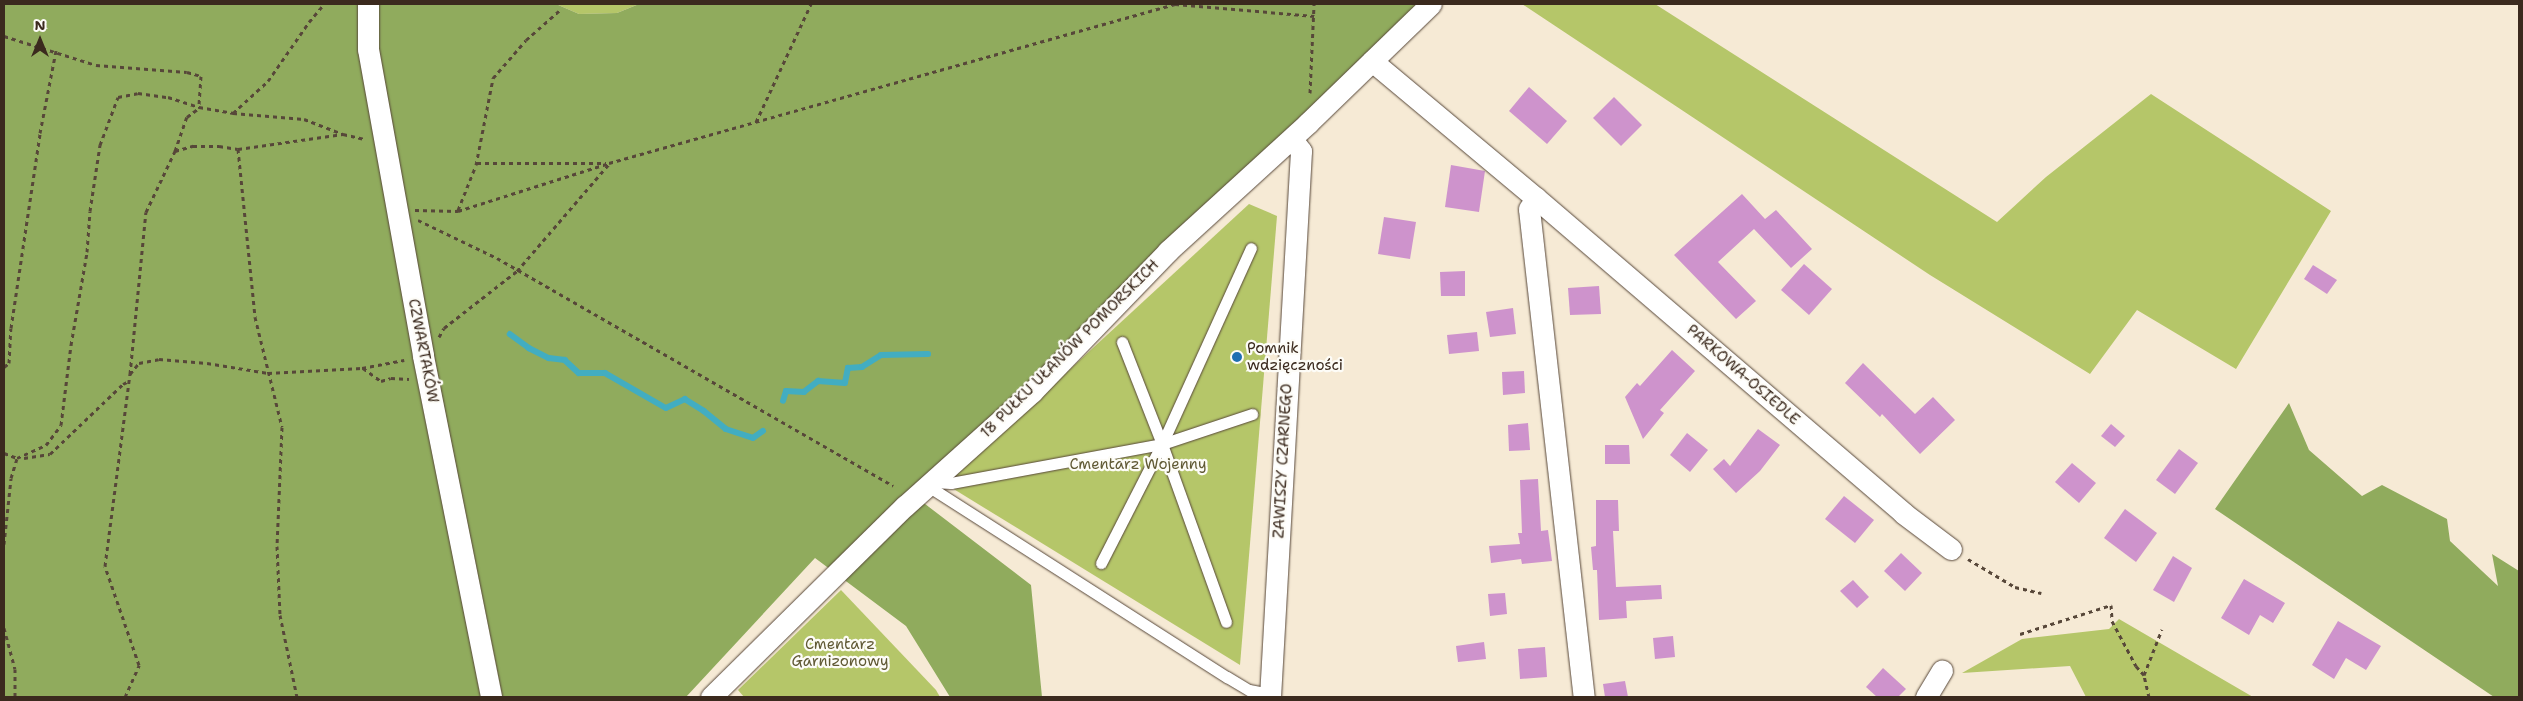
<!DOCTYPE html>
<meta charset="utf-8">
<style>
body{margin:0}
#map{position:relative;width:2523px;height:701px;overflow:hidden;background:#f6ead5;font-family:"Shantell Sans",sans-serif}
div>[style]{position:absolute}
.green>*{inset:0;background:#b5c669}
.forest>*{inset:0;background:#90ab5d}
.stream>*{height:5.5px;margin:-2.75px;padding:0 2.75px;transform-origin:2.75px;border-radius:2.75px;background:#42adc1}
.building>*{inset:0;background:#ce93cc}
.path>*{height:3px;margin-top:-1.5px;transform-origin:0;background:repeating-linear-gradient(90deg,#574739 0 4px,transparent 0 8px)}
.roads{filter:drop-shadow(0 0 1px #574739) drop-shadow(0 0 1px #574739)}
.lane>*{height:11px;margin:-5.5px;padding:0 5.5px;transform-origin:5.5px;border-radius:5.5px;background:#fff}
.street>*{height:21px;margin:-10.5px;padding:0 10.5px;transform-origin:10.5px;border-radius:10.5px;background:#fff}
.dots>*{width:14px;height:14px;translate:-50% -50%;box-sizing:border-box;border:2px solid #fdfcf7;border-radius:50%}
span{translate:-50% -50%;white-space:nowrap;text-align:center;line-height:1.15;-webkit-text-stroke:4.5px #fdfcf7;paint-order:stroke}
.poi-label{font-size:15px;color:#3b2a1e}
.left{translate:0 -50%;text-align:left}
.street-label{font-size:15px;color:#3b2a1e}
.park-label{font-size:15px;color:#605934}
.frame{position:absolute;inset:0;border:5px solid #3b2a1e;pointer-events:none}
.north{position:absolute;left:15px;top:15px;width:50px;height:50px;-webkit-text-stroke:4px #fdfcf7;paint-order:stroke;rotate:0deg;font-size:14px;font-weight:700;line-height:20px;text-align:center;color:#3b2a1e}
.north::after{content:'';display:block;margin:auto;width:18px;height:22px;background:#3b2a1e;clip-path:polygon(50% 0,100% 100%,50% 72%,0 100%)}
</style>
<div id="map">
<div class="green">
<i style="clip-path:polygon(556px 4px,639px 4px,617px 13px,579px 14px)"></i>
<i style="clip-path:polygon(1522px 4px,1655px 4px,1997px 222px,2046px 177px,2151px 94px,2331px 211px,2236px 369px,2137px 310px,2090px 374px,1930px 275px)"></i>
<i style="clip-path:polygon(1249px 204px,1277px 216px,1240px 665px,952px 488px,951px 479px)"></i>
<i style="clip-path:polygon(841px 590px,936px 690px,940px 697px,744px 697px,738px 690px)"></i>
<i style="clip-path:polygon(2119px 619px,2253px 697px,2086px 697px,2070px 666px,1962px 673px,2022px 639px,2109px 629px)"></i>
</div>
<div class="forest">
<i style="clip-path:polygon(4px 4px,556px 4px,579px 14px,617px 13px,639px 4px,1423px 4px,912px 494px,1031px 585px,1042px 697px,950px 697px,906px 626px,815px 558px,686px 697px,4px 697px)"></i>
<i style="clip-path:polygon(2289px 403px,2309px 450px,2362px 496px,2382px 485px,2447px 519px,2450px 541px,2498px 586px,2492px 554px,2519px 571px,2519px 697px,2494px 697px,2215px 509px)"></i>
</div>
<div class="stream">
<i style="left:510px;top:334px;width:24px;rotate:36deg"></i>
<i style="left:529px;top:348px;width:22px;rotate:27deg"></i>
<i style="left:549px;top:358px;width:16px;rotate:7deg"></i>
<i style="left:565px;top:360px;width:19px;rotate:43deg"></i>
<i style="left:579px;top:373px;width:26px"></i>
<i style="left:605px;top:373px;width:70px;rotate:29.8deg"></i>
<i style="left:666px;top:408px;width:21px;rotate:-25deg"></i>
<i style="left:685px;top:399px;width:22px;rotate:32deg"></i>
<i style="left:704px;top:411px;width:28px;rotate:39deg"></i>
<i style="left:726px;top:429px;width:28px;rotate:18deg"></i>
<i style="left:753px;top:438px;width:12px;rotate:-35deg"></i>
<i style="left:783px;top:401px;width:10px;rotate:-73deg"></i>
<i style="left:786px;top:391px;width:18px;rotate:3deg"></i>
<i style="left:804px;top:392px;width:18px;rotate:-38deg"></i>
<i style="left:818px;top:381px;width:27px;rotate:4deg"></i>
<i style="left:845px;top:383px;width:15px;rotate:-79deg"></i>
<i style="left:848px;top:368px;width:14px;rotate:-4deg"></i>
<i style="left:862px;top:367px;width:22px;rotate:-32deg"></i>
<i style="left:881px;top:355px;width:47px;rotate:-1.2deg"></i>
</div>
<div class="building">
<i style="clip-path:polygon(1529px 87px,1567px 121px,1547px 144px,1509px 111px)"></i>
<i style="clip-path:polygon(1614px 97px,1642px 125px,1621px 146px,1593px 118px)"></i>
<i style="clip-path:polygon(1451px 165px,1485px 171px,1479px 212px,1445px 207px)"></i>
<i style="clip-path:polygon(1742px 194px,1765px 219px,1776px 210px,1812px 249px,1791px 268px,1754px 229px,1718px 262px,1756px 301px,1736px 319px,1674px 255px)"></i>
<i style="clip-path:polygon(1384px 217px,1416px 222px,1410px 259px,1378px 254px)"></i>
<i style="clip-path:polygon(1804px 264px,1832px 289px,1809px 315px,1781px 290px)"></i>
<i style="clip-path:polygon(2313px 265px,2337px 280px,2327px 294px,2304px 279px)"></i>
<i style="clip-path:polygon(1465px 271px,1465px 296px,1441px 296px,1440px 272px)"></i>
<i style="clip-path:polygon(1599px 286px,1601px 314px,1570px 315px,1568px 288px)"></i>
<i style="clip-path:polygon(1513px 308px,1516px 334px,1490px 337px,1486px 312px)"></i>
<i style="clip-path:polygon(1477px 332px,1479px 351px,1449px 354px,1447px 335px)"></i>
<i style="clip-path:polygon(1672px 350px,1695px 371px,1660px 410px,1664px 413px,1643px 439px,1625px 397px,1637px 383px,1640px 386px)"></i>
<i style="clip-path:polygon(1863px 363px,1915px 414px,1933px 397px,1955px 420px,1920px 454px,1882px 414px,1880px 417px,1845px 383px)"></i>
<i style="clip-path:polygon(1524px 371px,1525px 393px,1503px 395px,1502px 372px)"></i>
<i style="clip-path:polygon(1528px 423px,1530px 450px,1509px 451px,1508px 425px)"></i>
<i style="clip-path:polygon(2111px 424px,2125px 436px,2115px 447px,2101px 436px)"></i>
<i style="clip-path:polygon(1758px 429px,1780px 445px,1760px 471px,1736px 493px,1713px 469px,1724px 459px,1730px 466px)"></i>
<i style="clip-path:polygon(1687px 433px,1708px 450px,1690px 472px,1670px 455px)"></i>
<i style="clip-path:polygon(1605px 445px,1629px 445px,1630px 464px,1605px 464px)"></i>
<i style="clip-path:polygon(2179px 449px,2198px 463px,2175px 494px,2156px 480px)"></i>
<i style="clip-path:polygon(2072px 463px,2096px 483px,2079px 503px,2055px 482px)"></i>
<i style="clip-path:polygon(1538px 479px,1541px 531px,1548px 530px,1552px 561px,1522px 564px,1521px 559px,1491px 563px,1489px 546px,1520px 544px,1518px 533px,1522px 533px,1520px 480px)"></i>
<i style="clip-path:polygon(1844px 496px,1874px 520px,1855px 543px,1825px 519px)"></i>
<i style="clip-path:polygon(1596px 500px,1618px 500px,1619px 531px,1613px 531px,1616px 587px,1661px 585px,1662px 599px,1626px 601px,1627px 618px,1599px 620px,1597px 570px,1593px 570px,1591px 547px,1596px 546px)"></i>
<i style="clip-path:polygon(2125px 509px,2157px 533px,2136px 562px,2104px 538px)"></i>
<i style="clip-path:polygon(1901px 553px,1922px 573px,1905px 591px,1884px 571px)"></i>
<i style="clip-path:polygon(2173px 556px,2192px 568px,2174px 602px,2153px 590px)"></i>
<i style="clip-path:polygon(2244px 579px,2285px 603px,2273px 623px,2260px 615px,2249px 635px,2221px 618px)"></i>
<i style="clip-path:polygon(1853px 580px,1869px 597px,1857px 608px,1840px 591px)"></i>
<i style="clip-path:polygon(1505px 593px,1507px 614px,1490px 616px,1488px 594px)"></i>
<i style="clip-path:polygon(2338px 621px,2381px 646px,2366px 670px,2346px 658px,2334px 679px,2312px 665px)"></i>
<i style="clip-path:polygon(1673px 636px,1675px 657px,1655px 659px,1653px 638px)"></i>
<i style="clip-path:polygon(1484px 642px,1486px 659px,1458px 662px,1456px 646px)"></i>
<i style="clip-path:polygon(1545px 647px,1547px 677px,1520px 679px,1518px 649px)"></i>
<i style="clip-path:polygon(1883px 668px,1906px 689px,1898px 697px,1877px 697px,1866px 687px)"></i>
<i style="clip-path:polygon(1625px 681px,1628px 697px,1605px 697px,1603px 684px)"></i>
</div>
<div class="path">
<i style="left:1175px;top:4px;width:140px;rotate:4.9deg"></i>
<i style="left:4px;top:36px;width:96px;rotate:17.5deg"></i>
<i style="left:96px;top:65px;width:91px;rotate:4.4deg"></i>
<i style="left:187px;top:72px;width:15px;rotate:16deg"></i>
<i style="left:201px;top:76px;width:31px;rotate:94deg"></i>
<i style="left:199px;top:107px;width:35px;rotate:10deg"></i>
<i style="left:233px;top:113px;width:47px;rotate:-42.4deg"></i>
<i style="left:268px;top:81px;width:72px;rotate:-55.2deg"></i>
<i style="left:309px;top:22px;width:23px;rotate:-50deg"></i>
<i style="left:1310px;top:93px;width:89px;rotate:-87.4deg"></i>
<i style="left:233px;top:113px;width:71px;rotate:4.8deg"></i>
<i style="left:304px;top:119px;width:42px;rotate:21deg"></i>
<i style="left:756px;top:122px;width:130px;rotate:-65deg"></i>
<i style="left:238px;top:149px;width:169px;rotate:84.2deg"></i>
<i style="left:255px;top:317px;width:113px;rotate:76.2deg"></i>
<i style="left:282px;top:427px;width:119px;rotate:92.4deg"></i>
<i style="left:277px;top:546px;width:69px;rotate:87.5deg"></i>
<i style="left:280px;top:615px;width:84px;rotate:78.3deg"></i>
<i style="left:175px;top:151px;width:36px;rotate:-71deg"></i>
<i style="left:187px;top:117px;width:15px;rotate:-37deg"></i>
<i style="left:477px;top:163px;width:129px"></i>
<i style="left:415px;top:210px;width:43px;rotate:1.3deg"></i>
<i style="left:458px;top:211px;width:158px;rotate:-17.6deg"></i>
<i style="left:609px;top:163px;width:588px;rotate:-15.69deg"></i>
<i style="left:458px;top:210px;width:48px;rotate:-68.2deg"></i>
<i style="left:476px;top:165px;width:89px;rotate:-78.9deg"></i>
<i style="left:493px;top:78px;width:50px;rotate:-49deg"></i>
<i style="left:526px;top:40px;width:47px;rotate:-41.5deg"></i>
<i style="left:418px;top:220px;width:88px;rotate:25.7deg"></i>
<i style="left:497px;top:258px;width:457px;rotate:29.9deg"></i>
<i style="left:439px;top:337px;width:10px;rotate:-61deg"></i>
<i style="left:444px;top:328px;width:93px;rotate:-38deg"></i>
<i style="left:517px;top:271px;width:141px;rotate:-49.3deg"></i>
<i style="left:4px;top:367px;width:6px;rotate:-39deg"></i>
<i style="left:9px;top:363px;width:35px;rotate:-87deg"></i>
<i style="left:11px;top:328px;width:197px;rotate:-81.5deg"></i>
<i style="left:40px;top:133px;width:84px;rotate:-79deg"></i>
<i style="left:363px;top:368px;width:22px;rotate:36deg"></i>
<i style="left:381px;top:381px;width:10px;rotate:-17deg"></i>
<i style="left:391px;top:378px;width:18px;rotate:3deg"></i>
<i style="left:130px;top:374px;width:163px;rotate:-84.4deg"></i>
<i style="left:146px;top:212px;width:68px;rotate:-64.6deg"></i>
<i style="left:175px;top:151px;width:19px;rotate:-16deg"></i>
<i style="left:193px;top:146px;width:26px"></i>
<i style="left:219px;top:146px;width:19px;rotate:9deg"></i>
<i style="left:238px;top:149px;width:106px;rotate:-8.1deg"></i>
<i style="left:343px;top:134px;width:22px;rotate:13deg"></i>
<i style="left:4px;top:453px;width:14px;rotate:21deg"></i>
<i style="left:24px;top:458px;width:26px;rotate:-9deg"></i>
<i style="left:50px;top:454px;width:101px;rotate:-43.8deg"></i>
<i style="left:123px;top:384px;width:7px;rotate:-27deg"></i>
<i style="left:4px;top:544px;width:66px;rotate:-83.9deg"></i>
<i style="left:11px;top:478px;width:21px;rotate:-73deg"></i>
<i style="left:17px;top:458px;width:32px;rotate:-24deg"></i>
<i style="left:46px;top:445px;width:25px;rotate:-53deg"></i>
<i style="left:61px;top:425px;width:81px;rotate:-82.9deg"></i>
<i style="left:71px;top:345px;width:94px;rotate:-80.2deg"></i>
<i style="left:87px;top:252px;width:41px;rotate:-85.8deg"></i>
<i style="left:90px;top:211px;width:67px;rotate:-81.4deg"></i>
<i style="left:100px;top:145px;width:51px;rotate:-69.4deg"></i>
<i style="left:118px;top:97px;width:20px;rotate:-11deg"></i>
<i style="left:138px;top:93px;width:30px;rotate:8deg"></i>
<i style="left:168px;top:97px;width:33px;rotate:18deg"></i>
<i style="left:1968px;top:559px;width:55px;rotate:30.8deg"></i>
<i style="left:2015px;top:587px;width:27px;rotate:13deg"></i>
<i style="left:4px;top:628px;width:42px;rotate:75deg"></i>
<i style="left:15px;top:669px;width:28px;rotate:90deg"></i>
<i style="left:2020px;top:634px;width:96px;rotate:-17.7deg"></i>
<i style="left:2111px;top:605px;width:16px;rotate:86deg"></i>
<i style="left:2112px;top:621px;width:51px;rotate:61.9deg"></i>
<i style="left:2136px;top:666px;width:12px;rotate:48deg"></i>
<i style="left:125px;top:697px;width:35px;rotate:-66deg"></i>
<i style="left:139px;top:665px;width:105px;rotate:-109deg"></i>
<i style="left:105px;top:566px;width:194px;rotate:-82.6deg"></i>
<i style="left:130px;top:374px;width:14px;rotate:-51deg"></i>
<i style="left:139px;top:363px;width:20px;rotate:-11deg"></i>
<i style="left:159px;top:359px;width:48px;rotate:4.8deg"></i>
<i style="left:207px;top:363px;width:62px;rotate:9.3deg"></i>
<i style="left:268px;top:373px;width:94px;rotate:-3deg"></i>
<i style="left:362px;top:368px;width:43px;rotate:-10.8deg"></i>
<i style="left:2149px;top:697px;width:23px;rotate:-103deg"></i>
<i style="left:2144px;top:675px;width:49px;rotate:-68.6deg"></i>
</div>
<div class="roads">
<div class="lane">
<i style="left:1122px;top:342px;width:110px;rotate:68.6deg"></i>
<i style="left:1162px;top:444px;width:189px;rotate:70.2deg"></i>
<i style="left:932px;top:482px;width:19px;rotate:3deg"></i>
<i style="left:951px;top:483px;width:215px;rotate:-10.5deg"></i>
<i style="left:1162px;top:444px;width:95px;rotate:-18.4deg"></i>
<i style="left:928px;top:486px;width:355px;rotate:32.6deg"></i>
<i style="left:1227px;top:677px;width:26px;rotate:31deg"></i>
<i style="left:1249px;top:690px;width:21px;rotate:11deg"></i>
<i style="left:1101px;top:563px;width:134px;rotate:-62.9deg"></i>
<i style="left:1162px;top:444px;width:215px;rotate:-65.6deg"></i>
</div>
<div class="street">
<i style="left:368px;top:4px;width:45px;rotate:90deg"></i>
<i style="left:368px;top:49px;width:312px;rotate:79.8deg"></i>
<i style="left:423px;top:356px;width:348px;rotate:78.7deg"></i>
<i style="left:1372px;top:61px;width:214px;rotate:39.9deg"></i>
<i style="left:1536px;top:198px;width:13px;rotate:122deg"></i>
<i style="left:1529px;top:209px;width:491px;rotate:83.6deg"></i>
<i style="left:1536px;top:198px;width:484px;rotate:40.6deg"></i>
<i style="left:1903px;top:513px;width:60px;rotate:36.9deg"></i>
<i style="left:711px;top:697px;width:272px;rotate:-44.6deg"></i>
<i style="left:905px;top:506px;width:171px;rotate:-41.9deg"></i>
<i style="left:1032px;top:392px;width:196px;rotate:-46deg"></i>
<i style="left:1168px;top:251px;width:190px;rotate:-42.4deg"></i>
<i style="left:1308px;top:123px;width:171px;rotate:-44.1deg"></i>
<i style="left:1270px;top:697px;width:547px;rotate:-86.75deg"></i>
<i style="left:1301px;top:151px;width:15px;rotate:-127deg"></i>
<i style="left:1926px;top:697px;width:31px;rotate:-59deg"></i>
</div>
</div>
<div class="dots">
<i style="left:1237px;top:357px;background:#1f6fb2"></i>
</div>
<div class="poi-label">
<span class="left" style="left:1247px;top:357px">Pomnik<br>wdzięczności</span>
</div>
<div class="street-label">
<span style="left:1070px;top:349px;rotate:-45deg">18 PUŁKU UŁANÓW POMORSKICH</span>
<span style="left:423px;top:351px;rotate:79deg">CZWARTAKÓW</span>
<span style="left:1743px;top:375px;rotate:41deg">PARKOWA-OSIEDLE</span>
<span style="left:1283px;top:461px;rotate:-87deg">ZAWISZY CZARNEGO</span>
</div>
<div class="park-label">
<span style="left:1138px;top:465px">Cmentarz Wojenny</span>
<span style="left:840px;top:653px">Cmentarz<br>Garnizonowy</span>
</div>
<div class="frame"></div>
<div class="north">N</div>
</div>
